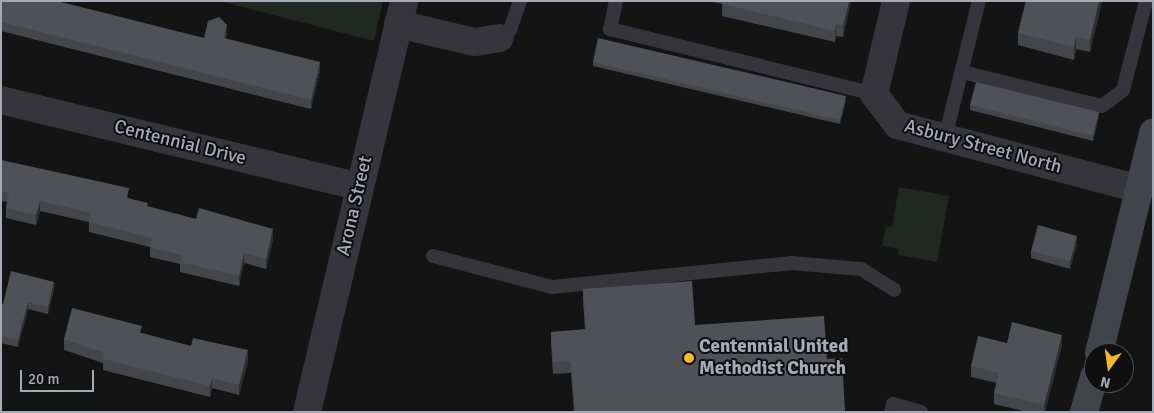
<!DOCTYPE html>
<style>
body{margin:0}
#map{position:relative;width:1154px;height:413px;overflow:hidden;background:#141415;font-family:Signika,sans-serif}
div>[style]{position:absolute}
.green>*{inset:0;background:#202821}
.lane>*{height:14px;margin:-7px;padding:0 7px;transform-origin:7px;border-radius:7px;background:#35353b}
.street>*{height:28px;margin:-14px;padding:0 14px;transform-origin:14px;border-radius:14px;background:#35353b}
.secondary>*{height:28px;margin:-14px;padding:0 14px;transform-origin:14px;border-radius:14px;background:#42444b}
.wall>*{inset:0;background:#45464b}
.shaded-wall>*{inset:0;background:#2d2e31}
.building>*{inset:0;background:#505157}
.dots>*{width:14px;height:14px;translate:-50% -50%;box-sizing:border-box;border:2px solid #0f0f10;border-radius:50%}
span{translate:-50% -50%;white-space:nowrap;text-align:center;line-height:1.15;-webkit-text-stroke:4px #0f0f10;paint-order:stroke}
.street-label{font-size:19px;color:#a5aab6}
.poi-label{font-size:19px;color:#a5aab6;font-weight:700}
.left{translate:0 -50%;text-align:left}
.frame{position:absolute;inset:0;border:2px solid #a5aab6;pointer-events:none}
.north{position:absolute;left:1084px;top:343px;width:50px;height:50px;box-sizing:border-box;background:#0f0f10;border:1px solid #4b4d52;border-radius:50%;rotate:194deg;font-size:14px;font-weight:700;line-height:20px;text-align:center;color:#a5aab6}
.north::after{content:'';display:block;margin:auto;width:18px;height:22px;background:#f6b82b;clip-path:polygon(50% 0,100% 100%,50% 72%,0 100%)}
.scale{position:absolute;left:20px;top:370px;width:74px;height:22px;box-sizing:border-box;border:2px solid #a5aab6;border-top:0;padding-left:6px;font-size:15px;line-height:18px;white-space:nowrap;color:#a5aab6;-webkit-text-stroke:4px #0f0f10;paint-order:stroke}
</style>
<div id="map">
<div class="green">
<i style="clip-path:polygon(219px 1px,383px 1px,374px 41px)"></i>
<i style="clip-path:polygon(899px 187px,949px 196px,937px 262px,898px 255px,899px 249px,882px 246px,886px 227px,892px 227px)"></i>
</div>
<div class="lane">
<i style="left:616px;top:1px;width:29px;rotate:102deg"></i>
<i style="left:610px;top:29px;width:272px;rotate:13.8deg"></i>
<i style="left:500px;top:38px;width:13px;rotate:-39deg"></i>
<i style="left:510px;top:30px;width:31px;rotate:-71deg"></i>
<i style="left:962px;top:72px;width:144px;rotate:13.7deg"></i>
<i style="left:1102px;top:106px;width:26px;rotate:-37deg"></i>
<i style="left:1123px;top:90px;width:92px;rotate:-75.5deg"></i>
<i style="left:945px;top:138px;width:141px;rotate:-76.1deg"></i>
<i style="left:433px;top:256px;width:123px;rotate:14.6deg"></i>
<i style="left:552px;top:287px;width:240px;rotate:-5.7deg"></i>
<i style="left:791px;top:263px;width:70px;rotate:4.9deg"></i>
<i style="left:861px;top:269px;width:39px;rotate:32deg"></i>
<i style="left:891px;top:412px;width:8px;rotate:-76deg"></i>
<i style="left:893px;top:404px;width:29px;rotate:16deg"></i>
</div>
<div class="street">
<i style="left:896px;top:1px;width:96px;rotate:103.3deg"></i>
<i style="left:874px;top:94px;width:39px;rotate:53deg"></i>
<i style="left:897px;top:125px;width:250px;rotate:14.8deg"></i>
<i style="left:398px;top:24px;width:79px;rotate:13.2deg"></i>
<i style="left:475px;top:42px;width:25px;rotate:-9deg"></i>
<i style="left:1px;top:100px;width:369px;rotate:13.6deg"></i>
<i style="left:307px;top:412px;width:422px;rotate:-76.7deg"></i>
</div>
<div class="secondary">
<i style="left:1099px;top:353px;width:227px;rotate:-76.2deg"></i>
<i style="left:1084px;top:412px;width:37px;rotate:-74deg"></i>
</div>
<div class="wall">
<i style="clip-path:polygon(1px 1px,204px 38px,227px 34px,226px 39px,320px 71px,311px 109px,1px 31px)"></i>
<i style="clip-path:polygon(708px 1px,851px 1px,843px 37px,836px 36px,835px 42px,722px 16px,722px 4px)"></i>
<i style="clip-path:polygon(1026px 1px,1102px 1px,1090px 52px,1076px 49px,1074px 60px,1018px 45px,1018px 33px)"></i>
<i style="clip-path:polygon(593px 62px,846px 100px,840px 124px,593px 66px)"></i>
<i style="clip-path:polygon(970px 105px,1099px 116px,1093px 141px,970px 110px)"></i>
<i style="clip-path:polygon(1px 160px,129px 198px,148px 207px,273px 239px,266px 269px,244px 263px,239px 286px,180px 272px,180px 264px,150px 257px,150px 247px,89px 232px,89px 222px,40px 211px,36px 225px,6px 218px,6px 208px,7px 202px,1px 201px)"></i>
<i style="clip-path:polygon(1077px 244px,1070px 269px,1031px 258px,1031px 251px)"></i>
<i style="clip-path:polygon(54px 289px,48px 314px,28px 309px,18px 347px,1px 343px,1px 304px,3px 304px)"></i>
<i style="clip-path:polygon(583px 289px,695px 325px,827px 359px,845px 412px,574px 412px,571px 373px,553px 374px,551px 344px,551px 332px,585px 330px,583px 301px)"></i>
<i style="clip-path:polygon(142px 333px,248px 361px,239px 395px,212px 388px,210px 397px,103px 370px,103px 363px,64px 350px,64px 339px)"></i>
<i style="clip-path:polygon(1007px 343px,1062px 345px,1045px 412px,1027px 412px,994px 404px,994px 393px,997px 383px,971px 377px,971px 366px)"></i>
</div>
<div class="shaded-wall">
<i style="clip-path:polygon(849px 1px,851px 2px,843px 37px,843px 26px)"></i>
<i style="clip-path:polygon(1099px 1px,1102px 1px,1090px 52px,1090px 40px)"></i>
<i style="clip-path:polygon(836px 24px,836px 36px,835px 42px,835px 31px)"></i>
<i style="clip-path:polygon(227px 25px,227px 34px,224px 48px,224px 38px)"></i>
<i style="clip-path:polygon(1076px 36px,1076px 49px,1074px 60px,1074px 47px)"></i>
<i style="clip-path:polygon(320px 62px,320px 71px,311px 109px,311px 100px)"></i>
<i style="clip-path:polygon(846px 96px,846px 100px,840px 124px,840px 120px)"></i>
<i style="clip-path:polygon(1099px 112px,1099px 116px,1093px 141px,1093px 136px)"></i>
<i style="clip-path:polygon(40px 201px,40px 211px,36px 225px,36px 215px)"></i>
<i style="clip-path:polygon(273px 229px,273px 239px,266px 269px,266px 259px)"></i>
<i style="clip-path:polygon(1077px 236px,1077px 244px,1070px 269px,1070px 261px)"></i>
<i style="clip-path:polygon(244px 253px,244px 263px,239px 286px,239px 276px)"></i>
<i style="clip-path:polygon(54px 282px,54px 289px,48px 314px,48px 307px)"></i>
<i style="clip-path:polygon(28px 302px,28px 309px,18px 347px,18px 340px)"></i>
<i style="clip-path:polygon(1062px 335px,1062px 345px,1045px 412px,1044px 412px,1044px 405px)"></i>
<i style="clip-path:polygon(248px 350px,248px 361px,239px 395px,239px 385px)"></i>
<i style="clip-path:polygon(212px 378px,212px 388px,210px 397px,210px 386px)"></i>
</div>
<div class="building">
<i style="clip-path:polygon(1px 1px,57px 1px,204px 38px,208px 21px,219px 17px,227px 25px,224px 38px,320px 62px,311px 100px,1px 22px)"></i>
<i style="clip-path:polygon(723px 1px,849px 1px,843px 26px,836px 24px,835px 31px,722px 4px)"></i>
<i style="clip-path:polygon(1026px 1px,1099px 1px,1090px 40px,1076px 36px,1074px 47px,1018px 33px)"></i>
<i style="clip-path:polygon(598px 38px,846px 96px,840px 120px,593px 62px)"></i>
<i style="clip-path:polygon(976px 82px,1099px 112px,1093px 136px,970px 105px)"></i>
<i style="clip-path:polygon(1px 160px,129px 188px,127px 198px,148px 203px,147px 206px,196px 219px,199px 208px,273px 229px,266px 259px,244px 253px,239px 276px,180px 262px,182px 255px,150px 247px,152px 238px,89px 222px,91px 213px,40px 201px,36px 215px,6px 208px,9px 192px,1px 191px)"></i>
<i style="clip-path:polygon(1038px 225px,1077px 236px,1070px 261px,1031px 251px)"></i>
<i style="clip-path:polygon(11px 271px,54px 282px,48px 307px,28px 302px,18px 340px,1px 336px,1px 304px,3px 304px)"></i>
<i style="clip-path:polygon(692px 281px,695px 325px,824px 316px,827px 359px,842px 358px,845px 412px,575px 412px,571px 361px,553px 362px,551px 332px,586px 329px,583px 289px)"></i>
<i style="clip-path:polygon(72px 308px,142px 326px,140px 333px,191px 346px,193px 338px,248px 350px,239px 385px,212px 378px,210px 386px,103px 359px,104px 353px,64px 339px)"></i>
<i style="clip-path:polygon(1012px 322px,1062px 335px,1044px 405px,994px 393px,999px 373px,971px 366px,978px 336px,1007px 343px)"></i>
</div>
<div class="dots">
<i style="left:689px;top:358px;background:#f6b82b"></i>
</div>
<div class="street-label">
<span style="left:180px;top:143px;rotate:14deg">Centennial Drive</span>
<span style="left:983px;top:147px;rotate:15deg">Asbury Street North</span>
<span style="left:355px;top:206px;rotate:-77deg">Arona Street</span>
</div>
<div class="poi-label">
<span class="left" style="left:699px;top:358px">Centennial United<br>Methodist Church</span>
</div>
<div class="frame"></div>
<div class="north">N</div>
<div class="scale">20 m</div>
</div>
